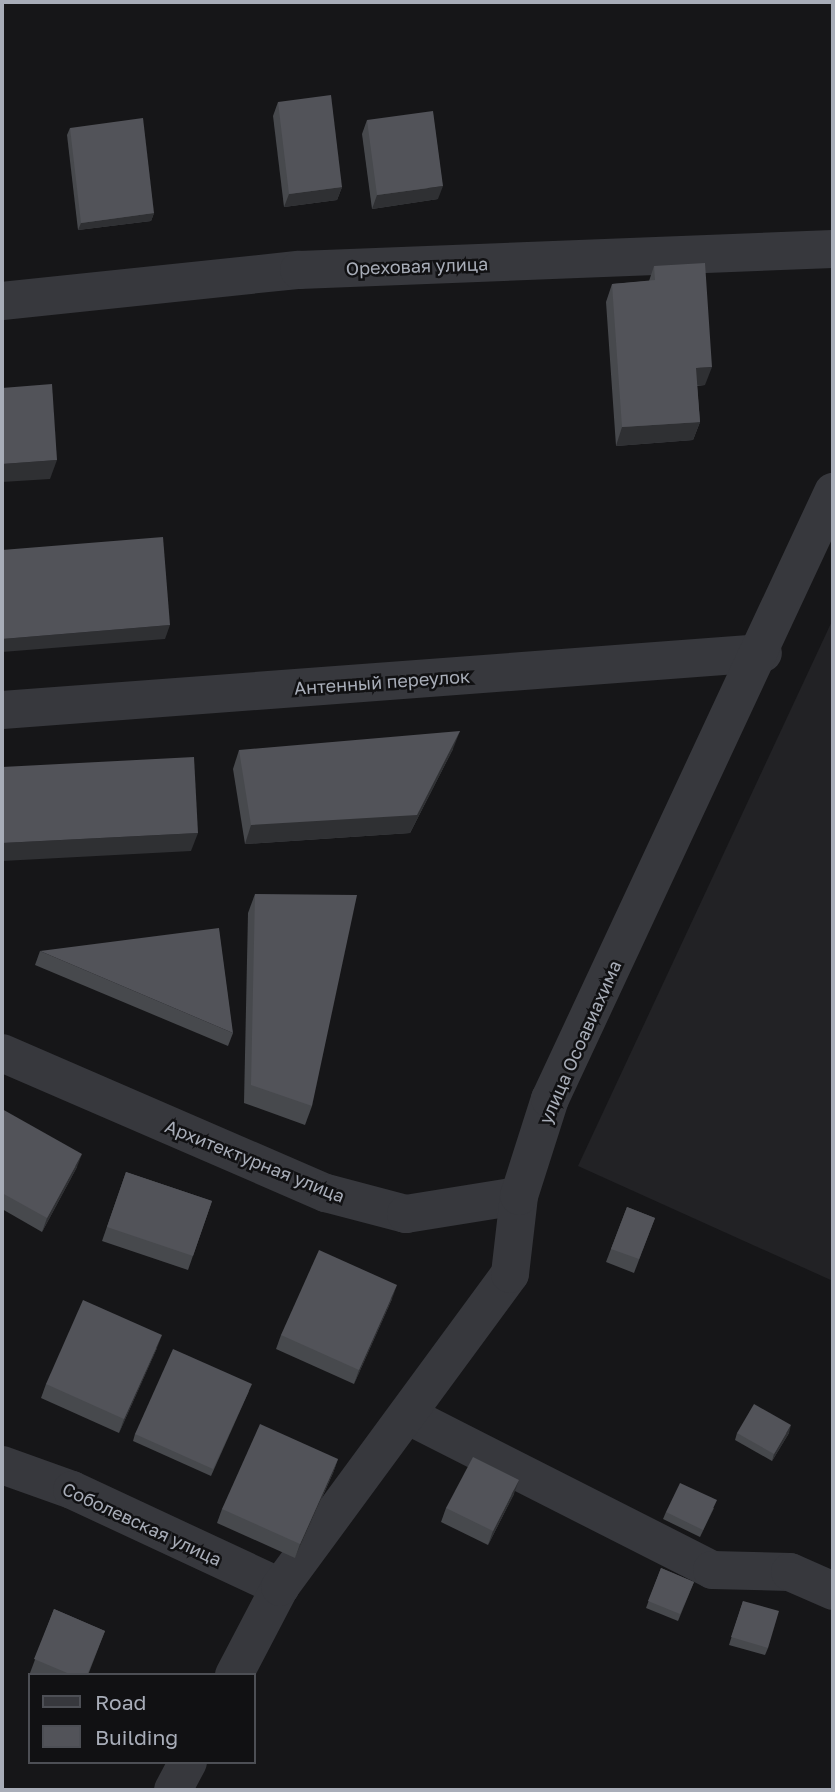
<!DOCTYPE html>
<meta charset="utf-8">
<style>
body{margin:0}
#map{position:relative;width:835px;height:1792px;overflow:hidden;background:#161618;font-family:"Golos Text",sans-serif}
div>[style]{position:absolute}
.built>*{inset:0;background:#222225}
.minor>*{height:38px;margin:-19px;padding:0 19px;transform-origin:19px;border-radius:19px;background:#37383d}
.wall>*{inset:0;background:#47494d}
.shaded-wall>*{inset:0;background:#2f3033}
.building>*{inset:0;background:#525359}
span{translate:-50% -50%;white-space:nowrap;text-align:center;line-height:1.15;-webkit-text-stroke:5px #111113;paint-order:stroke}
.street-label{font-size:18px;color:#a8adb8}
.frame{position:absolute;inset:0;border:4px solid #a8adb8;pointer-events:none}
.legend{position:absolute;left:28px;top:1673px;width:228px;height:91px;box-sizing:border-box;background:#111113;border:2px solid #4d4f55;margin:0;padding:9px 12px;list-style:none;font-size:21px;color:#a8adb8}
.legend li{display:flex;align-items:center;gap:14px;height:35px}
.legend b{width:35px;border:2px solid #4d4f55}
</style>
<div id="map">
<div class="built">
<i style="clip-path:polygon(833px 619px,833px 1281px,578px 1166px)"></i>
</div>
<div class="minor">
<i style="left:2px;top:301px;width:299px;rotate:-6deg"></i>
<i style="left:299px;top:270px;width:534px;rotate:-2.25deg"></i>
<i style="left:2px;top:710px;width:763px;rotate:-4.28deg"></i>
<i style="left:2px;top:1053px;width:353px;rotate:23.4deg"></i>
<i style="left:326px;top:1193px;width:83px;rotate:14.7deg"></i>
<i style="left:406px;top:1214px;width:114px;rotate:-9.1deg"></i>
<i style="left:409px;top:1416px;width:340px;rotate:26.9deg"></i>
<i style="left:712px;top:1570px;width:78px;rotate:1.5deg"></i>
<i style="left:790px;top:1572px;width:47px;rotate:23.8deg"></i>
<i style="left:2px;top:1465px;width:74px;rotate:19.7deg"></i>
<i style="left:72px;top:1490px;width:230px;rotate:25deg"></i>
<i style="left:234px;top:1675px;width:99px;rotate:-62.4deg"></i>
<i style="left:280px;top:1587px;width:388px;rotate:-53.7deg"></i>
<i style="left:510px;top:1274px;width:79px;rotate:-83.4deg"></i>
<i style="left:519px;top:1196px;width:102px;rotate:-72.3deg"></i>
<i style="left:550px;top:1099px;width:670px;rotate:-65deg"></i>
<i style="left:173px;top:1790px;width:32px;rotate:-62deg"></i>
</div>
<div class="wall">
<i style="clip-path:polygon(278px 102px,342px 187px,337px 200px,284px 207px,273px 116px)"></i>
<i style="clip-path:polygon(367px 120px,438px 199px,372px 209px,362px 134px)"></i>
<i style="clip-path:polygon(70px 128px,154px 213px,151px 221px,78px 230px,67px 135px)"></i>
<i style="clip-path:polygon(654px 266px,705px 385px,697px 386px,700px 422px,693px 440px,616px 446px,606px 302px,612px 284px,649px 281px)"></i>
<i style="clip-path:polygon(453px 749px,410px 833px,245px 844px,233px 769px,239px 750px)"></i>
<i style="clip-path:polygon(255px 894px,312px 1106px,305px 1125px,244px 1103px,248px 913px)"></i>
<i style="clip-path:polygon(40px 951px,233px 1033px,228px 1046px,35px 965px)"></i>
<i style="clip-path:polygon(2px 1109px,77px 1167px,42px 1232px,2px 1209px)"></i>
<i style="clip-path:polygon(126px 1172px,212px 1201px,188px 1270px,102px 1241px)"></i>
<i style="clip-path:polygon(627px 1207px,655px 1218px,634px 1273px,606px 1262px)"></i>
<i style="clip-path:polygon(392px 1299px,354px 1384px,276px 1349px,281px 1335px)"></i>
<i style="clip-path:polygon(157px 1348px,119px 1433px,41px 1398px,46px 1384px)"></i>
<i style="clip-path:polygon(249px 1391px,211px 1476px,133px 1441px,135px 1434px)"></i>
<i style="clip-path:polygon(737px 1433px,789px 1433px,772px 1461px,735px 1440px)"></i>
<i style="clip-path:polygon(338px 1459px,333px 1473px,295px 1558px,217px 1523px,222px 1509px)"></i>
<i style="clip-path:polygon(514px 1494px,488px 1545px,441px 1522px,446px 1508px)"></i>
<i style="clip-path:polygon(714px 1508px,700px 1537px,663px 1519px,666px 1512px)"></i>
<i style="clip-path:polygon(661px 1568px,694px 1582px,678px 1621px,646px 1608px)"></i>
<i style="clip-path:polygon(743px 1601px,768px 1648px,765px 1655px,729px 1645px)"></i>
<i style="clip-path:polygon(54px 1609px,105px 1631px,88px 1675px,35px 1675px,30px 1673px)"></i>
</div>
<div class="shaded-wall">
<i style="clip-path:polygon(443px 186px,438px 199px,372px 209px,377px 195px)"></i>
<i style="clip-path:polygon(342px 187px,337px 200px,284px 207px,289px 194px)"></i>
<i style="clip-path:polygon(154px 213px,151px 221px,78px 230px,81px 223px)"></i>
<i style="clip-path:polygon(712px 367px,705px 385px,689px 386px,696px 368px)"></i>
<i style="clip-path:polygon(700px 422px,693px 440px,616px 446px,622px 427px)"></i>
<i style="clip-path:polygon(57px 460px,50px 479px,2px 482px,2px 464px)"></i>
<i style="clip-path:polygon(170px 625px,165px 639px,2px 652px,2px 639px)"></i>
<i style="clip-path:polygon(460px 731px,453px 749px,410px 833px,245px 844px,251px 825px)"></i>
<i style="clip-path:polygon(198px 833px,191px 851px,2px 861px,2px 843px)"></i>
<i style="clip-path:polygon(82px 1154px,77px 1167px,42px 1232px,47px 1218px)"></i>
<i style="clip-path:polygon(397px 1285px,392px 1299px,354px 1384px,359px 1370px)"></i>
<i style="clip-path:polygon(162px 1335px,157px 1348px,119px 1433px,124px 1419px)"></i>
<i style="clip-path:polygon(791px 1425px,789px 1433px,772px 1461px,774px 1454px)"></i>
<i style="clip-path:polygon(338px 1459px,333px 1473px,295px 1558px,300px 1544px)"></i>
<i style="clip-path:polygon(519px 1480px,514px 1494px,488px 1545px,493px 1531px)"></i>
</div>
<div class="building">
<i style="clip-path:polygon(331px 95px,342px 187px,289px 194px,278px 102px)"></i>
<i style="clip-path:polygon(433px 111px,443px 186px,377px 195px,367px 120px)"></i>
<i style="clip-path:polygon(143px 118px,154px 213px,81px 223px,70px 128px)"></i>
<i style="clip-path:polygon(705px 263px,712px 367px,696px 368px,700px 422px,622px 427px,612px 284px,655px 280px,654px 266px)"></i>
<i style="clip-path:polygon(52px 384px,57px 460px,2px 464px,2px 388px)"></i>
<i style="clip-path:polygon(163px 537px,170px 625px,2px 639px,2px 550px)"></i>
<i style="clip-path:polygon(460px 731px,417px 815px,251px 825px,239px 750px)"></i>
<i style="clip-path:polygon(194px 757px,198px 833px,2px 843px,2px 767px)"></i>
<i style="clip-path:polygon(255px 894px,357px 895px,312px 1106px,251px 1085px)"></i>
<i style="clip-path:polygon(219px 928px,233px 1033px,40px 951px)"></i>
<i style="clip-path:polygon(2px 1109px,82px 1154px,47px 1218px,2px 1193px)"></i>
<i style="clip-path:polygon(126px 1172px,212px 1201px,193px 1256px,107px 1227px)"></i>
<i style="clip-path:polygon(627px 1207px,655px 1218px,639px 1259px,611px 1249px)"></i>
<i style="clip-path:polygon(319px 1250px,397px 1285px,359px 1370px,281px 1335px)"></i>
<i style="clip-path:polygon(83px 1300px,162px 1335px,124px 1419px,46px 1384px)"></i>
<i style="clip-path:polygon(173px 1349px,252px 1384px,213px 1469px,135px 1434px)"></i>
<i style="clip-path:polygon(754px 1404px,791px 1425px,774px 1454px,737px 1433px)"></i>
<i style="clip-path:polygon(260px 1424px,338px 1459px,300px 1544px,222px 1509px)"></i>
<i style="clip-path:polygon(473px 1457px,519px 1480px,493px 1531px,446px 1508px)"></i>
<i style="clip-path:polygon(680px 1483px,717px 1500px,703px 1530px,666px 1512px)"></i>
<i style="clip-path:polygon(661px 1568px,694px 1582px,680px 1614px,648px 1601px)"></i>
<i style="clip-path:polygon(743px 1601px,779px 1611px,768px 1648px,731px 1637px)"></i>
<i style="clip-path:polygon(54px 1609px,105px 1631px,87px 1675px,72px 1675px,34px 1659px)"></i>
</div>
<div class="street-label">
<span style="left:417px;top:266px;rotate:-2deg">Ореховая улица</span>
<span style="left:382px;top:682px;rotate:-4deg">Антенный переулок</span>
<span style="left:580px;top:1042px;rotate:-66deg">улица Осоавиахима</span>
<span style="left:255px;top:1161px;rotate:22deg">Архитектурная улица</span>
<span style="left:142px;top:1524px;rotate:25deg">Соболевская улица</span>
</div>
<div class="frame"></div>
<ul class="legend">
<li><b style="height:9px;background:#37383d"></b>Road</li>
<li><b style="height:19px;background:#525359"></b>Building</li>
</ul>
</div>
